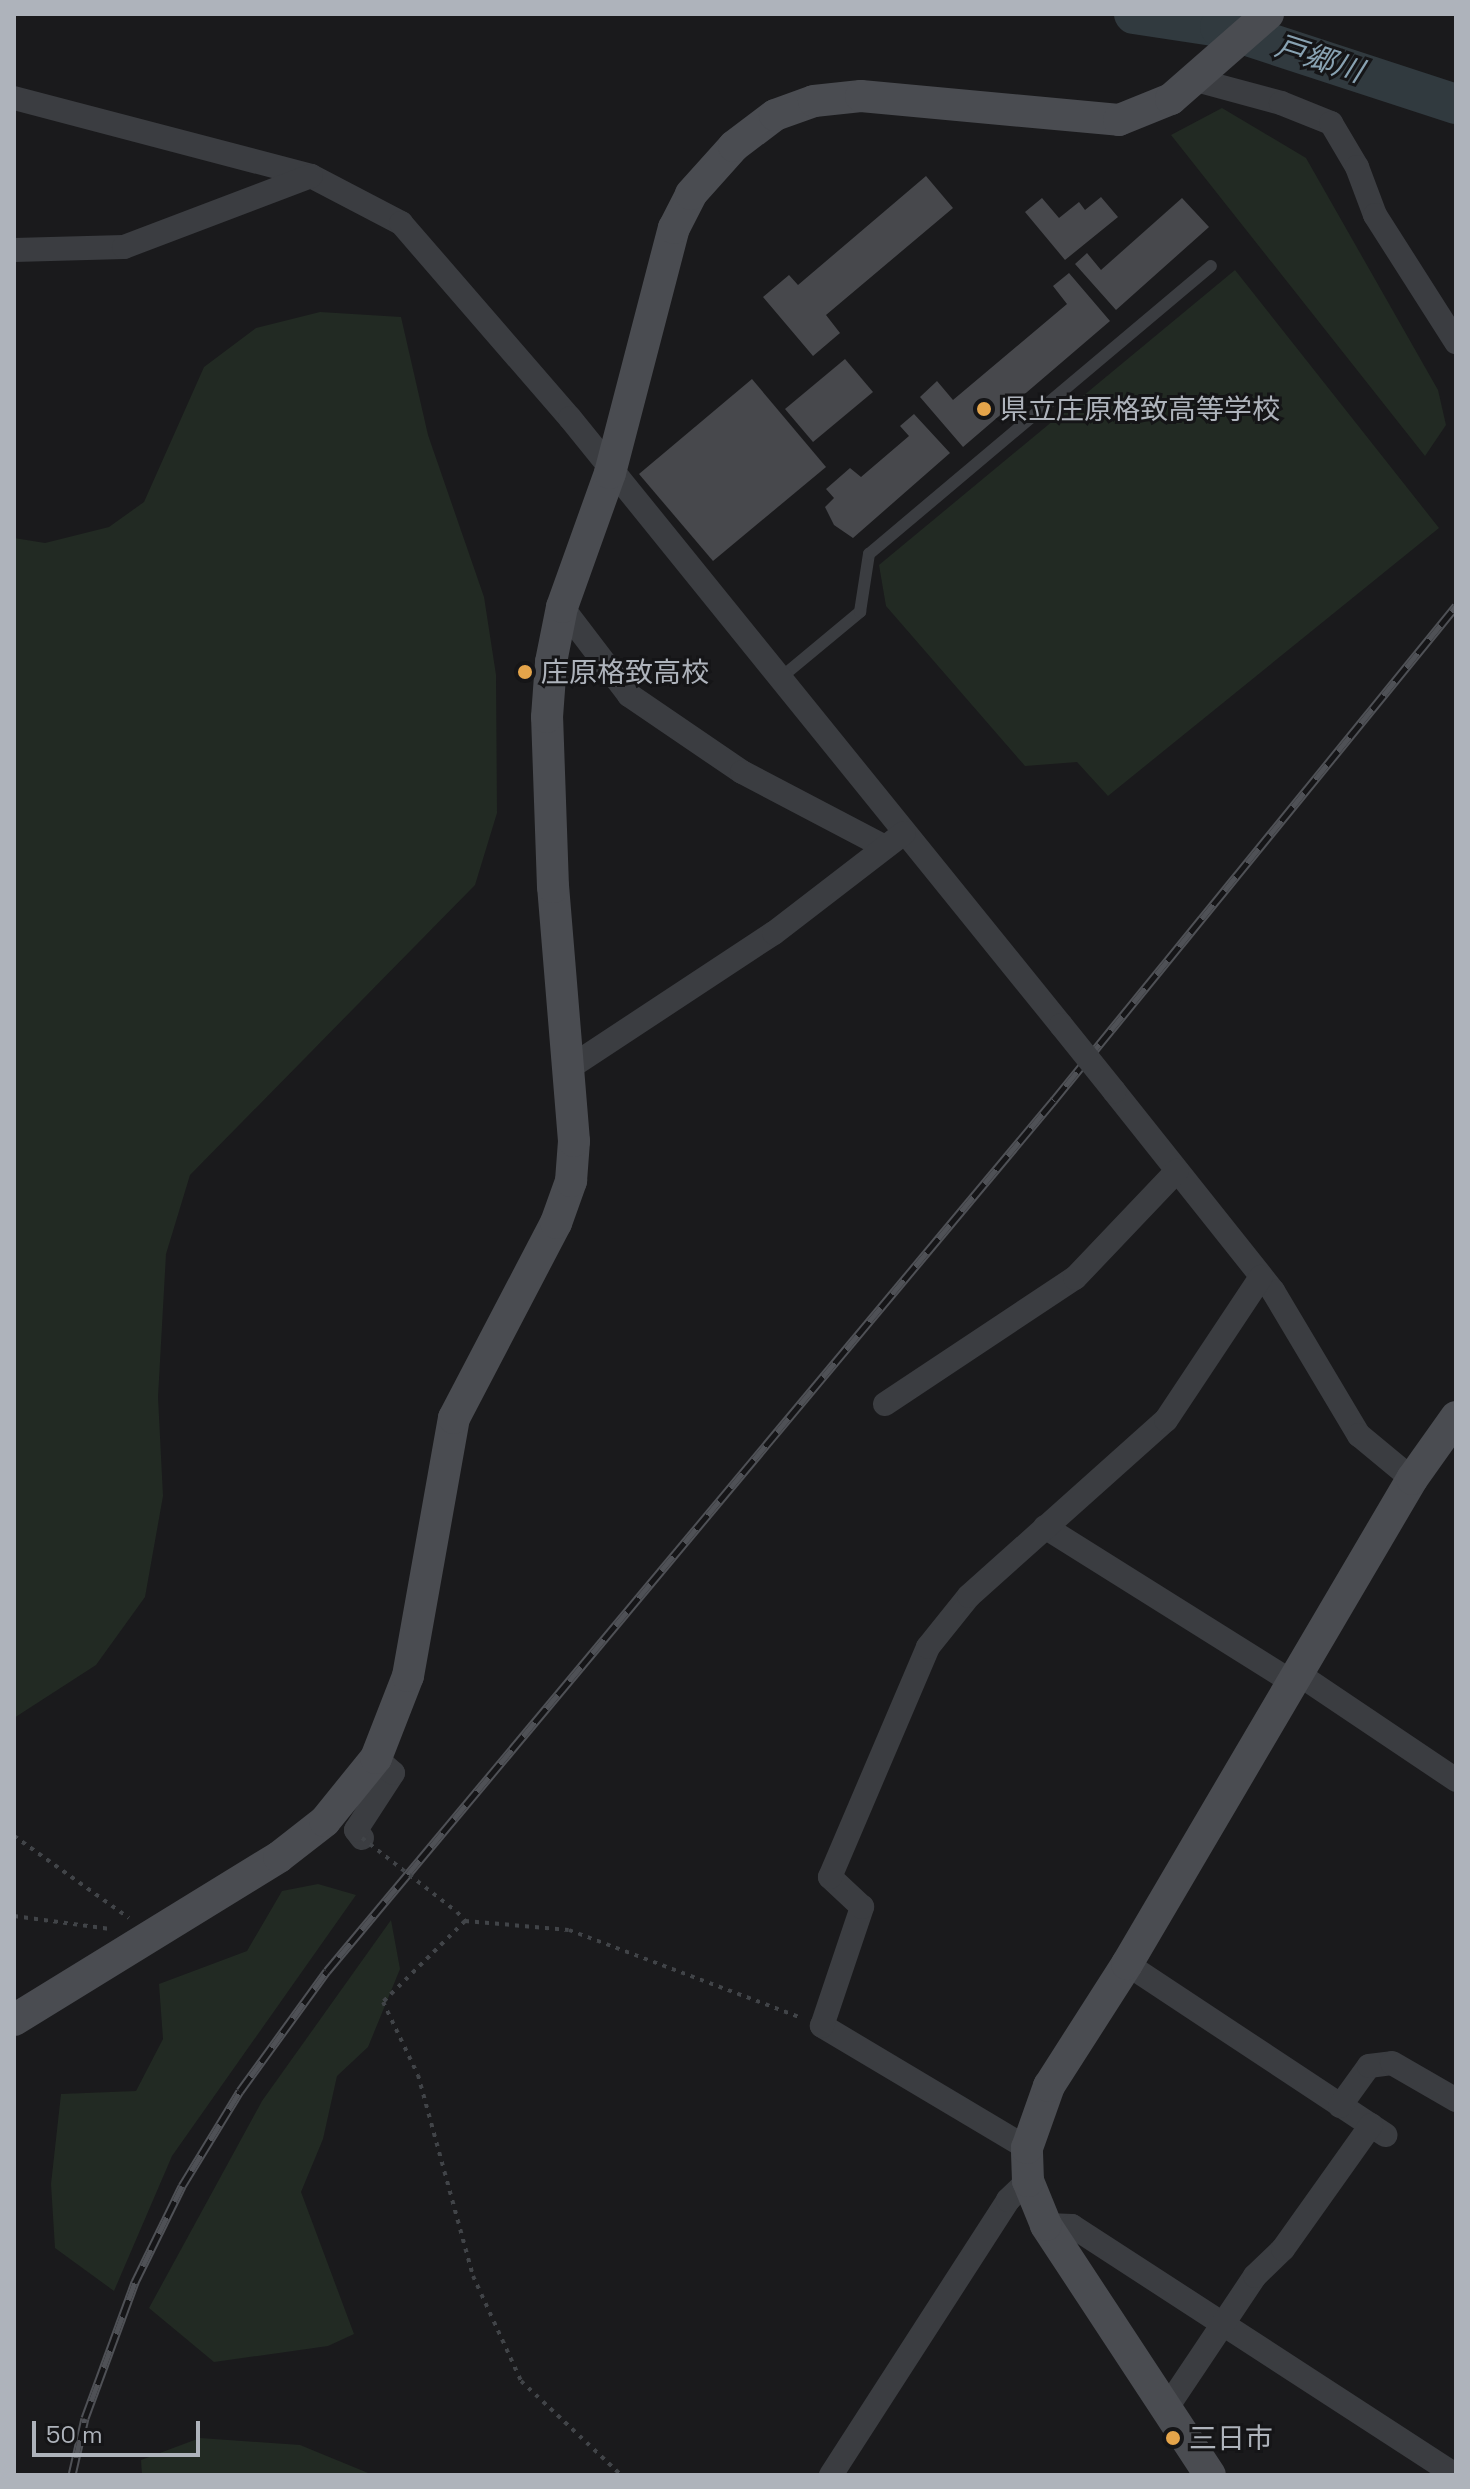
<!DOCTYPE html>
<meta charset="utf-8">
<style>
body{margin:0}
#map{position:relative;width:1470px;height:2489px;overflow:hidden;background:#1a1a1c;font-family:"Space Grotesk","Noto Sans JP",sans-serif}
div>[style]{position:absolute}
.green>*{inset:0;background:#222a23}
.river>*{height:40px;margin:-20px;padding:0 20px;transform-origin:20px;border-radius:20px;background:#313a3f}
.building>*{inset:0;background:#47484c}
.path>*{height:4px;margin-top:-2px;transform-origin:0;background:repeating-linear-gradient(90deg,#414448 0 4px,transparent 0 10px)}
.lane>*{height:12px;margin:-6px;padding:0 6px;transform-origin:6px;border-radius:6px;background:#3b3d41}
.street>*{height:24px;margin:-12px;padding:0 12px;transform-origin:12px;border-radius:12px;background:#3b3d41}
.secondary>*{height:32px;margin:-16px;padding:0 16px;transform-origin:16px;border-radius:16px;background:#4a4c51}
.rail>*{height:9px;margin-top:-4.5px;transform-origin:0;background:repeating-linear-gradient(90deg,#151517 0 18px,#4f5156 0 36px);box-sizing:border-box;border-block:2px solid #4f5156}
.path-bridge>*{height:4px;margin-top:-2px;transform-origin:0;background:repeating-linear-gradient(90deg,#414448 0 4px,transparent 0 10px)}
.street-bridge>*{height:24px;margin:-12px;padding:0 12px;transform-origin:12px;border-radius:12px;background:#3b3d41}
.dots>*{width:22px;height:22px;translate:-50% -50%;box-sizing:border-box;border:4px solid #151517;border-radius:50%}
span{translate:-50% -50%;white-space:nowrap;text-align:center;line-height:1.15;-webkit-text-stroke:6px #151517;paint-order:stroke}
.poi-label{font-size:28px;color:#aeb3bb}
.left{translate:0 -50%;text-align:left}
.water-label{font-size:30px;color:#88a2b2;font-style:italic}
.frame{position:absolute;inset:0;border:16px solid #aeb3bb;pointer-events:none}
.scale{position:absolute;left:32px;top:2421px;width:168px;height:36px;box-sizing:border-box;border:4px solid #aeb3bb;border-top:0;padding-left:10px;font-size:24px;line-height:28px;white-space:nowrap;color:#aeb3bb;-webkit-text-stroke:6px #151517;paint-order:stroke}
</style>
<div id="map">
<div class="green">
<i style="clip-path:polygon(1222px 108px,1306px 158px,1438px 390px,1446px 425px,1425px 456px,1171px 135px)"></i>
<i style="clip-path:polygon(1235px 270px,1439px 528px,1108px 796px,1077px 762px,1025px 766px,886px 606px,879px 565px)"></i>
<i style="clip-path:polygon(320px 312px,401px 317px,428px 435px,484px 597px,496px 675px,497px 813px,475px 885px,190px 1175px,166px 1254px,158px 1397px,163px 1496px,145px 1597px,96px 1665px,14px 1718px,14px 538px,45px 543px,109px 527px,144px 502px,204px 367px,256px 328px)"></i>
<i style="clip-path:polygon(318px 1884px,356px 1895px,172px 2156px,114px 2291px,55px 2248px,51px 2184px,61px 2094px,136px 2091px,163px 2039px,159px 1984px,247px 1951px,282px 1891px)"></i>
<i style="clip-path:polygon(391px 1920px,400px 1969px,368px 2047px,337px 2076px,323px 2139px,301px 2192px,354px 2334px,328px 2346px,214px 2362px,149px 2308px,262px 2101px)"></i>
<i style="clip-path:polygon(200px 2438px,300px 2445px,373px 2475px,142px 2475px,141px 2460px)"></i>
</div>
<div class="river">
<i style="left:1134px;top:14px;width:87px;rotate:8.6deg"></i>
<i style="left:1220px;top:27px;width:248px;rotate:18.1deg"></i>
</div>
<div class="building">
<i style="clip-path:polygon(926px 176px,953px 208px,826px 315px,840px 333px,813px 356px,763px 297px,789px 275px,798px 285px)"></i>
<i style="clip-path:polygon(1101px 197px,1118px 217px,1065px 260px,1025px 212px,1042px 198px,1059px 218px,1079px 202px,1085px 210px)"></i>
<i style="clip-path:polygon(1182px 198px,1209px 227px,1116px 310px,1075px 264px,1087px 253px,1101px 270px)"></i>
<i style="clip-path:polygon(1069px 273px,1110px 321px,963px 447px,920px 397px,937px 381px,953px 400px,1067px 304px,1053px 286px)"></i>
<i style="clip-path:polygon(845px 359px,873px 392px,813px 442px,785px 409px)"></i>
<i style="clip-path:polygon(752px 379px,826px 467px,713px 561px,639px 474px)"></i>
<i style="clip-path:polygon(914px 414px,950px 453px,853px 538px,834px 525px,825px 507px,834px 498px,826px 489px,850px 468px,861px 477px,909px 436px,900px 426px)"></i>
</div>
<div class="path">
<i style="left:14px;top:1836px;width:141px;rotate:35.5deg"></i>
<i style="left:457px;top:1912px;width:12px;rotate:48deg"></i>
<i style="left:465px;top:1921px;width:104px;rotate:4.9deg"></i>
<i style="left:569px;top:1930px;width:249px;rotate:20.7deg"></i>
<i style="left:14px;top:1916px;width:97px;rotate:7.7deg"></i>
<i style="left:465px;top:1921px;width:115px;rotate:135.4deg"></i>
<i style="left:383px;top:2002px;width:81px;rotate:64.4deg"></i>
<i style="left:418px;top:2075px;width:208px;rotate:74.7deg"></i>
<i style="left:473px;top:2276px;width:115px;rotate:65.4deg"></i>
<i style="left:521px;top:2381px;width:137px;rotate:43.2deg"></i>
</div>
<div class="lane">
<i style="left:778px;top:680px;width:107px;rotate:-39.7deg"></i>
<i style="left:860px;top:612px;width:59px;rotate:-81.2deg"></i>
<i style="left:869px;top:554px;width:447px;rotate:-40.1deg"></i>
</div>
<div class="street">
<i style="left:1196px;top:80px;width:88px;rotate:15.1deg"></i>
<i style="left:1281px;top:103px;width:54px;rotate:21.8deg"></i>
<i style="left:1331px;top:123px;width:51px;rotate:59.4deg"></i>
<i style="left:1357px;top:167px;width:51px;rotate:69.4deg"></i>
<i style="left:1375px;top:215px;width:151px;rotate:57.5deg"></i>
<i style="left:14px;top:98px;width:307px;rotate:14.7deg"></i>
<i style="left:311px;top:176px;width:102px;rotate:27.6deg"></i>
<i style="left:401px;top:223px;width:258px;rotate:49.1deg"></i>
<i style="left:570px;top:418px;width:781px;rotate:51.03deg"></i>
<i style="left:14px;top:250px;width:110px;rotate:-1.6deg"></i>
<i style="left:124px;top:247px;width:200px;rotate:-20.8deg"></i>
<i style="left:562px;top:607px;width:111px;rotate:52.7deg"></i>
<i style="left:629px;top:695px;width:137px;rotate:34.3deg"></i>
<i style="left:742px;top:772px;width:159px;rotate:27.7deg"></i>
<i style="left:569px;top:1068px;width:245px;rotate:-33.4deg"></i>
<i style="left:774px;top:933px;width:164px;rotate:-37.6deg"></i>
<i style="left:1114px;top:1091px;width:256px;rotate:51.5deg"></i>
<i style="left:1273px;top:1291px;width:168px;rotate:59.2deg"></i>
<i style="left:1359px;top:1435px;width:69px;rotate:39.7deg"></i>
<i style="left:885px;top:1404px;width:228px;rotate:-33.6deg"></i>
<i style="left:1075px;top:1278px;width:148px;rotate:-46.4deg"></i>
<i style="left:1045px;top:1527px;width:292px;rotate:32.1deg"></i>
<i style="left:1297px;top:1673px;width:192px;rotate:33.9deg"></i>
<i style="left:362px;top:1838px;width:10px;rotate:-127deg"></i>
<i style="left:356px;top:1830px;width:68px;rotate:-57deg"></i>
<i style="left:393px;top:1773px;width:23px;rotate:-139deg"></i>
<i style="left:1127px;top:1964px;width:310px;rotate:33.5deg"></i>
<i style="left:1340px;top:2106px;width:49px;rotate:-54.1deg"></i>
<i style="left:1369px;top:2066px;width:23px;rotate:-7deg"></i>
<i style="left:1392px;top:2063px;width:74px;rotate:30deg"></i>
<i style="left:1027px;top:2148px;width:239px;rotate:-149.2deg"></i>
<i style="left:822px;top:2026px;width:126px;rotate:-71.4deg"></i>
<i style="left:862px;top:1907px;width:44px;rotate:-136.8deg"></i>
<i style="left:830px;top:1877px;width:250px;rotate:-66.9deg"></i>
<i style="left:928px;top:1647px;width:65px;rotate:-51.2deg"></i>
<i style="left:969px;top:1596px;width:264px;rotate:-41.8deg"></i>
<i style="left:1166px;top:1420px;width:172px;rotate:-56.4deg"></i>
<i style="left:1046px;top:2225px;width:26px;rotate:2deg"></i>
<i style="left:1072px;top:2226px;width:458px;rotate:33deg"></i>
<i style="left:1166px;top:2409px;width:160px;rotate:-56.2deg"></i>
<i style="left:1255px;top:2276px;width:39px;rotate:-44deg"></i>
<i style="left:1283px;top:2249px;width:152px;rotate:-54.6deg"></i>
<i style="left:831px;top:2475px;width:327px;rotate:-57.2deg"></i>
<i style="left:1008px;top:2200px;width:28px;rotate:-44deg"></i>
</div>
<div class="secondary">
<i style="left:14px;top:2020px;width:311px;rotate:-31.6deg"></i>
<i style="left:279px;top:1857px;width:58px;rotate:-38deg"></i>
<i style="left:325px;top:1821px;width:81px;rotate:-51deg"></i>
<i style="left:376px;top:1758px;width:88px;rotate:-68.7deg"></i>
<i style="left:408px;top:1676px;width:262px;rotate:-79.9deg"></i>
<i style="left:454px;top:1418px;width:220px;rotate:-62.4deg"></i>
<i style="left:556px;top:1223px;width:45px;rotate:-70.3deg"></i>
<i style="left:571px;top:1181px;width:40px;rotate:-85.7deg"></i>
<i style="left:574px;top:1141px;width:255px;rotate:-94.7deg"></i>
<i style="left:553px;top:887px;width:170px;rotate:-92deg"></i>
<i style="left:547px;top:717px;width:55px;rotate:-85.8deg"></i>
<i style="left:551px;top:662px;width:56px;rotate:-78.7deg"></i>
<i style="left:562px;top:607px;width:142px;rotate:-70.3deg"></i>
<i style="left:610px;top:473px;width:253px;rotate:-75.4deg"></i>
<i style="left:674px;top:228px;width:38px;rotate:-63deg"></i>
<i style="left:691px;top:194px;width:64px;rotate:-48.1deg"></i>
<i style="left:734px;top:146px;width:51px;rotate:-37.1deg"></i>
<i style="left:775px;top:115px;width:41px;rotate:-19.7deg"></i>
<i style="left:814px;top:101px;width:47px;rotate:-6.1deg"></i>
<i style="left:861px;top:96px;width:259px;rotate:5.3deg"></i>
<i style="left:1119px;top:120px;width:56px;rotate:-22deg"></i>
<i style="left:1171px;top:99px;width:129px;rotate:-41.2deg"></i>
<i style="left:1210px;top:2475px;width:299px;rotate:-123.3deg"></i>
<i style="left:1046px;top:2225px;width:48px;rotate:-112.2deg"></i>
<i style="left:1028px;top:2181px;width:33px;rotate:-92deg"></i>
<i style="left:1027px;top:2148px;width:66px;rotate:-70.5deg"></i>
<i style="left:1049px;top:2086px;width:145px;rotate:-57.4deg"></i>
<i style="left:1127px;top:1964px;width:563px;rotate:-59.56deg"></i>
<i style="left:1412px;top:1479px;width:76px;rotate:-54.6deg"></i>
</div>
<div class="rail">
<i style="left:72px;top:2475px;width:58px;rotate:-77.2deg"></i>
<i style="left:85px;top:2418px;width:145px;rotate:-69.8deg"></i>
<i style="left:135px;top:2282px;width:107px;rotate:-63.9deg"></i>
<i style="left:182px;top:2186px;width:111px;rotate:-58.6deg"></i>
<i style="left:240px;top:2091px;width:148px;rotate:-54.1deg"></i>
<i style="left:327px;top:1971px;width:1135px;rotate:-50.15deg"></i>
<i style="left:1054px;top:1100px;width:637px;rotate:-50.86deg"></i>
</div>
<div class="path-bridge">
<i style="left:362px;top:1838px;width:120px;rotate:37.9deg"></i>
</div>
<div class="street-bridge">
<i style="left:1061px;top:1025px;width:85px;rotate:51.2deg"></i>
</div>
<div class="dots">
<i style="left:984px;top:409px;background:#e4a44a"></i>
<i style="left:525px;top:672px;background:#e4a44a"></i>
<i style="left:1173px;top:2438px;background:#e4a44a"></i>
</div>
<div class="poi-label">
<span class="left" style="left:1000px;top:409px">県立庄原格致高等学校</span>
<span class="left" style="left:541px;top:672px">庄原格致高校</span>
<span class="left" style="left:1189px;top:2438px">三日市</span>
</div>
<div class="water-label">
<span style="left:1319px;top:59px;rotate:18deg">戸郷川</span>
</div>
<div class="frame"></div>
<div class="scale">50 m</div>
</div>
